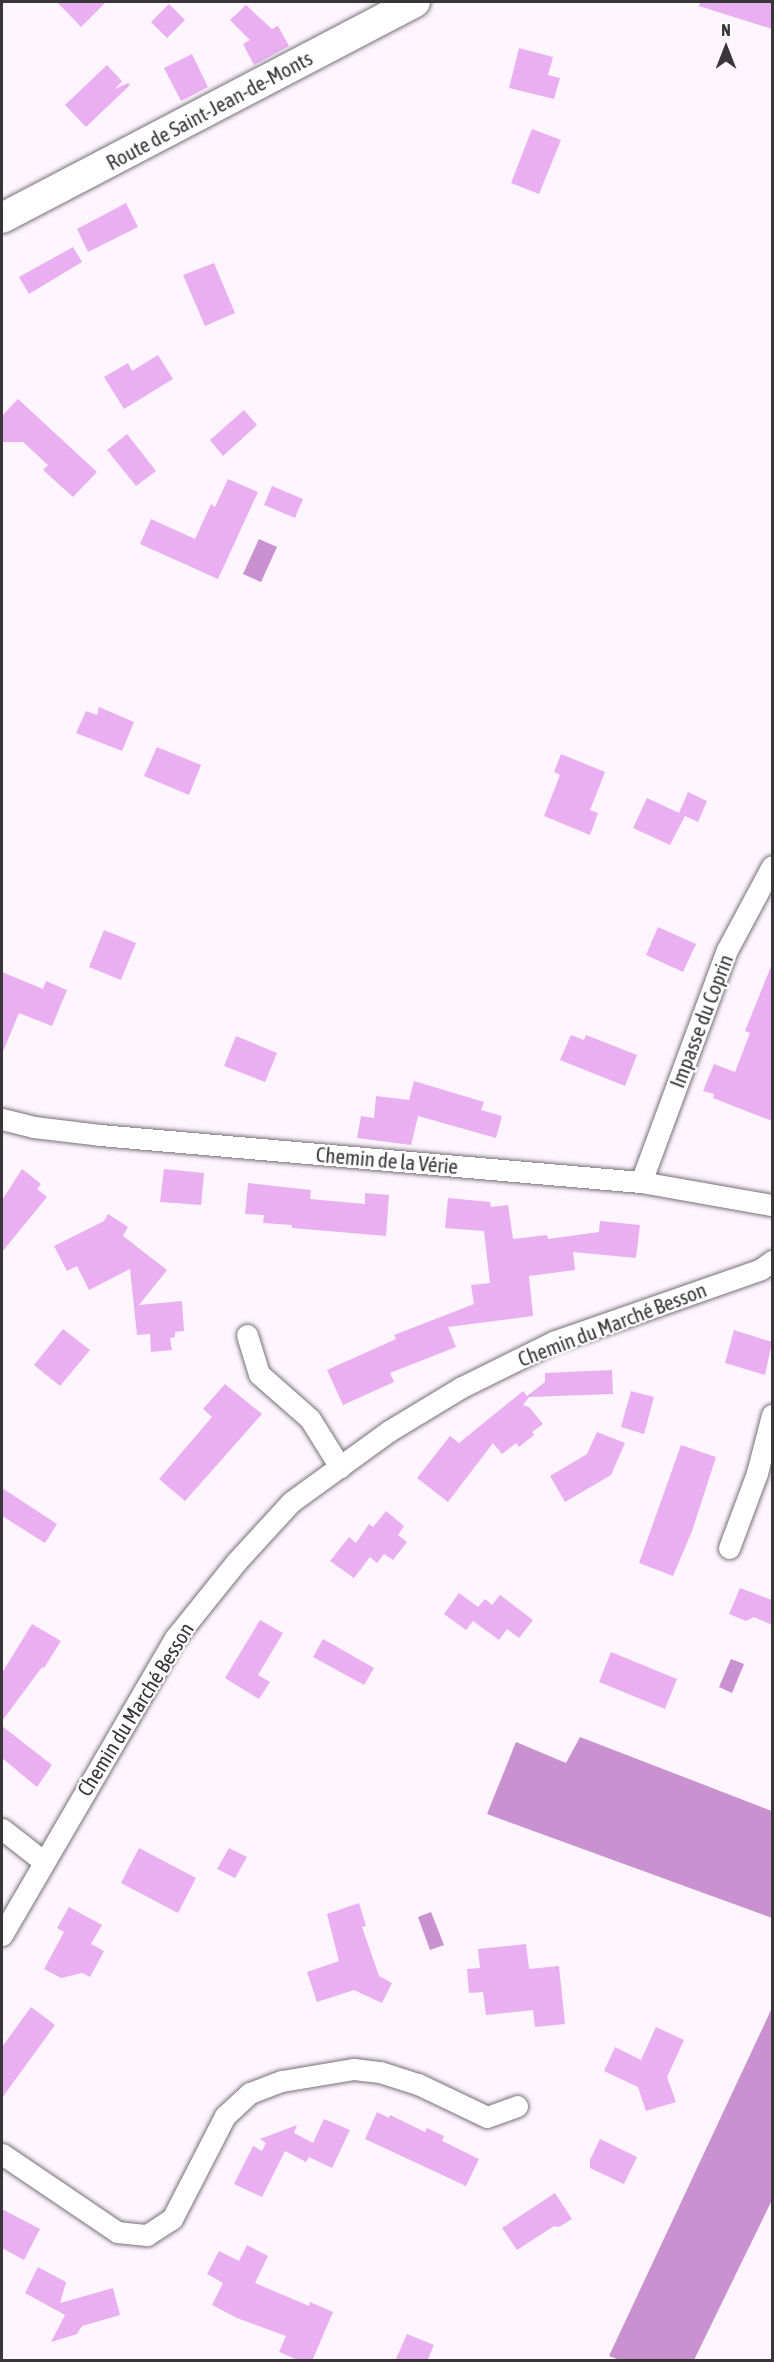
<!DOCTYPE html>
<meta charset="utf-8">
<style>
body{margin:0}
#map{position:relative;width:774px;height:2362px;overflow:hidden;background:#fef5ff;font-family:"Asap Condensed",sans-serif}
div>[style]{position:absolute}
.water>*{inset:0;background:#ca91d0}
.building>*{inset:0;background:#eaaff0}
.roads{filter:drop-shadow(0 0 2px #787078) drop-shadow(0 0 2px #787078)}
.minor>*{height:21px;margin:-10.5px;padding:0 10.5px;transform-origin:10.5px;border-radius:10.5px;background:#fff}
.secondary>*{height:30px;margin:-15px;padding:0 15px;transform-origin:15px;border-radius:15px;background:#fff}
span{translate:-50% -50%;white-space:nowrap;text-align:center;line-height:1.15;-webkit-text-stroke:4.5px #fff;paint-order:stroke}
.street-label{font-size:21px;color:#393639}
.frame{position:absolute;inset:0;border:3px solid #393639;pointer-events:none}
.north{position:absolute;left:696px;top:18px;width:60px;height:60px;-webkit-text-stroke:4px #fff;paint-order:stroke;rotate:0deg;font-size:16px;font-weight:700;line-height:24px;text-align:center;color:#393639}
.north::after{content:'';display:block;margin:auto;width:21px;height:27px;background:#393639;clip-path:polygon(50% 0,100% 100%,50% 72%,0 100%)}
</style>
<div id="map">
<div class="water">
<i style="clip-path:polygon(259px 539px,277px 547px,261px 582px,243px 574px)"></i>
<i style="clip-path:polygon(731px 1659px,744px 1664px,732px 1693px,719px 1687px)"></i>
<i style="clip-path:polygon(580px 1737px,772px 1811px,772px 1918px,487px 1814px,516px 1742px,566px 1763px)"></i>
<i style="clip-path:polygon(431px 1912px,444px 1945px,430px 1950px,418px 1917px)"></i>
<i style="clip-path:polygon(772px 2008px,772px 2200px,694px 2360px,620px 2360px,609px 2356px)"></i>
</div>
<div class="building">
<i style="clip-path:polygon(57px 2px,106px 2px,81px 27px)"></i>
<i style="clip-path:polygon(700px 2px,772px 2px,772px 29px,699px 6px)"></i>
<i style="clip-path:polygon(169px 4px,185px 20px,167px 38px,151px 22px)"></i>
<i style="clip-path:polygon(246px 5px,272px 29px,278px 26px,289px 46px,254px 65px,243px 44px,250px 40px,230px 20px)"></i>
<i style="clip-path:polygon(519px 48px,553px 57px,548px 75px,560px 78px,554px 99px,509px 88px)"></i>
<i style="clip-path:polygon(192px 54px,208px 87px,181px 101px,164px 68px)"></i>
<i style="clip-path:polygon(107px 65px,122px 81px,115px 89px,128px 83px,130px 85px,86px 127px,65px 105px)"></i>
<i style="clip-path:polygon(532px 129px,561px 140px,539px 194px,511px 183px)"></i>
<i style="clip-path:polygon(126px 203px,138px 227px,88px 252px,77px 229px)"></i>
<i style="clip-path:polygon(73px 247px,82px 262px,29px 294px,19px 277px)"></i>
<i style="clip-path:polygon(214px 263px,235px 313px,205px 326px,183px 275px)"></i>
<i style="clip-path:polygon(158px 355px,173px 379px,124px 409px,104px 377px,128px 363px,132px 371px)"></i>
<i style="clip-path:polygon(18px 399px,97px 472px,73px 497px,43px 470px,48px 465px,23px 442px,2px 442px,2px 416px)"></i>
<i style="clip-path:polygon(244px 410px,257px 425px,223px 456px,210px 440px)"></i>
<i style="clip-path:polygon(127px 434px,156px 471px,136px 486px,107px 450px)"></i>
<i style="clip-path:polygon(228px 479px,258px 492px,218px 579px,140px 544px,151px 519px,195px 539px,211px 504px,215px 507px)"></i>
<i style="clip-path:polygon(272px 486px,303px 499px,295px 518px,264px 505px)"></i>
<i style="clip-path:polygon(99px 707px,134px 722px,122px 751px,76px 733px,86px 711px,97px 715px)"></i>
<i style="clip-path:polygon(157px 747px,201px 765px,189px 795px,144px 776px)"></i>
<i style="clip-path:polygon(561px 754px,605px 772px,590px 810px,598px 813px,590px 835px,544px 816px,560px 775px,554px 772px)"></i>
<i style="clip-path:polygon(688px 792px,707px 801px,698px 822px,685px 816px,670px 845px,633px 828px,647px 798px,679px 813px)"></i>
<i style="clip-path:polygon(658px 927px,696px 944px,683px 972px,646px 955px)"></i>
<i style="clip-path:polygon(104px 930px,136px 943px,121px 980px,89px 967px)"></i>
<i style="clip-path:polygon(772px 964px,772px 1121px,713px 1098px,714px 1094px,703px 1091px,714px 1064px,735px 1072px,750px 1033px,745px 1031px)"></i>
<i style="clip-path:polygon(2px 972px,43px 989px,46px 981px,67px 990px,52px 1026px,19px 1013px,2px 1054px)"></i>
<i style="clip-path:polygon(571px 1035px,584px 1040px,586px 1035px,637px 1055px,625px 1086px,560px 1060px)"></i>
<i style="clip-path:polygon(236px 1036px,277px 1053px,265px 1082px,224px 1066px)"></i>
<i style="clip-path:polygon(414px 1081px,484px 1102px,481px 1110px,502px 1116px,496px 1138px,418px 1116px,411px 1145px,357px 1138px,361px 1116px,374px 1118px,376px 1096px,409px 1100px)"></i>
<i style="clip-path:polygon(22px 1169px,41px 1184px,37px 1189px,47px 1197px,2px 1252px,2px 1200px)"></i>
<i style="clip-path:polygon(164px 1169px,204px 1173px,201px 1205px,160px 1202px)"></i>
<i style="clip-path:polygon(248px 1183px,311px 1190px,310px 1199px,365px 1204px,365px 1193px,389px 1195px,386px 1236px,292px 1228px,292px 1225px,263px 1223px,264px 1215px,245px 1214px)"></i>
<i style="clip-path:polygon(448px 1198px,490px 1202px,491px 1207px,508px 1205px,513px 1239px,547px 1235px,548px 1239px,599px 1232px,600px 1221px,640px 1225px,636px 1258px,573px 1252px,575px 1270px,529px 1276px,533px 1316px,448px 1327px,456px 1347px,390px 1373px,394px 1382px,343px 1405px,327px 1370px,396px 1339px,394px 1335px,474px 1304px,471px 1285px,490px 1283px,484px 1231px,445px 1228px)"></i>
<i style="clip-path:polygon(108px 1214px,128px 1227px,123px 1236px,167px 1270px,139px 1305px,182px 1301px,184px 1331px,175px 1332px,175px 1337px,170px 1338px,172px 1350px,151px 1352px,150px 1334px,137px 1335px,130px 1269px,89px 1290px,77px 1266px,67px 1271px,54px 1246px,104px 1221px)"></i>
<i style="clip-path:polygon(63px 1329px,90px 1350px,60px 1386px,34px 1365px)"></i>
<i style="clip-path:polygon(734px 1330px,772px 1342px,765px 1375px,725px 1363px)"></i>
<i style="clip-path:polygon(612px 1370px,613px 1394px,529px 1397px,523px 1405px,529px 1407px,543px 1424px,532px 1432px,534px 1435px,519px 1447px,516px 1443px,502px 1454px,493px 1443px,448px 1502px,417px 1478px,450px 1436px,459px 1443px,523px 1391px,527px 1396px,545px 1382px,545px 1373px)"></i>
<i style="clip-path:polygon(225px 1384px,262px 1414px,185px 1501px,159px 1479px,212px 1417px,203px 1409px)"></i>
<i style="clip-path:polygon(631px 1391px,654px 1397px,644px 1434px,621px 1427px)"></i>
<i style="clip-path:polygon(597px 1432px,625px 1443px,611px 1475px,565px 1502px,550px 1476px,587px 1454px)"></i>
<i style="clip-path:polygon(681px 1445px,716px 1457px,692px 1531px,673px 1576px,639px 1563px)"></i>
<i style="clip-path:polygon(2px 1488px,57px 1524px,45px 1543px,2px 1516px)"></i>
<i style="clip-path:polygon(386px 1511px,404px 1526px,398px 1535px,407px 1542px,393px 1560px,384px 1554px,377px 1563px,370px 1557px,354px 1578px,330px 1561px,349px 1537px,356px 1543px,369px 1524px,373px 1527px)"></i>
<i style="clip-path:polygon(740px 1588px,772px 1600px,772px 1625px,754px 1617px,746px 1621px,729px 1614px)"></i>
<i style="clip-path:polygon(459px 1593px,478px 1607px,485px 1599px,492px 1605px,500px 1595px,533px 1620px,519px 1638px,507px 1629px,499px 1640px,473px 1621px,466px 1630px,444px 1614px)"></i>
<i style="clip-path:polygon(260px 1620px,283px 1633px,258px 1675px,270px 1682px,259px 1699px,225px 1678px)"></i>
<i style="clip-path:polygon(32px 1624px,61px 1641px,44px 1668px,42px 1667px,2px 1721px,2px 1673px)"></i>
<i style="clip-path:polygon(323px 1639px,374px 1668px,364px 1685px,313px 1657px)"></i>
<i style="clip-path:polygon(611px 1652px,677px 1679px,665px 1709px,599px 1682px)"></i>
<i style="clip-path:polygon(2px 1726px,52px 1765px,37px 1787px,2px 1758px)"></i>
<i style="clip-path:polygon(139px 1848px,196px 1878px,178px 1913px,121px 1883px)"></i>
<i style="clip-path:polygon(229px 1848px,247px 1857px,235px 1878px,217px 1869px)"></i>
<i style="clip-path:polygon(359px 1903px,366px 1926px,362px 1927px,379px 1976px,392px 1983px,382px 2003px,354px 1990px,317px 2002px,307px 1972px,339px 1961px,327px 1914px)"></i>
<i style="clip-path:polygon(69px 1907px,102px 1925px,91px 1944px,104px 1951px,90px 1977px,82px 1973px,61px 1978px,44px 1969px,64px 1932px,57px 1928px)"></i>
<i style="clip-path:polygon(526px 1944px,529px 1969px,559px 1966px,565px 2024px,535px 2027px,533px 2010px,486px 2015px,483px 1992px,469px 1993px,467px 1969px,480px 1968px,478px 1949px)"></i>
<i style="clip-path:polygon(31px 2007px,55px 2025px,2px 2098px,2px 2047px)"></i>
<i style="clip-path:polygon(656px 2027px,684px 2040px,667px 2077px,676px 2102px,646px 2111px,638px 2087px,604px 2071px,615px 2047px,641px 2060px)"></i>
<i style="clip-path:polygon(377px 2112px,389px 2118px,390px 2115px,425px 2132px,427px 2128px,444px 2136px,442px 2141px,479px 2159px,466px 2186px,365px 2139px)"></i>
<i style="clip-path:polygon(324px 2119px,350px 2130px,332px 2168px,309px 2157px,306px 2162px,285px 2151px,262px 2197px,234px 2184px,253px 2146px,262px 2151px,266px 2143px,260px 2139px,297px 2125px,294px 2133px,313px 2143px)"></i>
<i style="clip-path:polygon(600px 2139px,637px 2157px,624px 2184px,590px 2168px,590px 2160px)"></i>
<i style="clip-path:polygon(555px 2193px,572px 2219px,559px 2227px,554px 2226px,517px 2250px,502px 2228px)"></i>
<i style="clip-path:polygon(2px 2209px,40px 2229px,24px 2260px,2px 2248px)"></i>
<i style="clip-path:polygon(247px 2245px,268px 2256px,255px 2283px,309px 2306px,310px 2302px,333px 2312px,312px 2361px,300px 2361px,279px 2352px,286px 2336px,237px 2318px,212px 2305px,223px 2283px,207px 2274px,219px 2251px,239px 2261px)"></i>
<i style="clip-path:polygon(38px 2267px,66px 2282px,60px 2303px,113px 2288px,120px 2315px,82px 2326px,77px 2334px,51px 2342px,65px 2315px,25px 2293px)"></i>
<i style="clip-path:polygon(407px 2334px,434px 2345px,427px 2361px,395px 2361px)"></i>
</div>
<div class="roads">
<div class="minor">
<i style="left:2px;top:1119px;width:33px;rotate:14deg"></i>
<i style="left:34px;top:1127px;width:66px;rotate:6.9deg"></i>
<i style="left:100px;top:1135px;width:543px;rotate:4.97deg"></i>
<i style="left:641px;top:1182px;width:133px;rotate:10deg"></i>
<i style="left:641px;top:1182px;width:247px;rotate:-69.7deg"></i>
<i style="left:727px;top:950px;width:95px;rotate:-61.8deg"></i>
<i style="left:247px;top:1335px;width:41px;rotate:72.9deg"></i>
<i style="left:259px;top:1374px;width:68px;rotate:41.4deg"></i>
<i style="left:310px;top:1419px;width:57px;rotate:58deg"></i>
<i style="left:729px;top:1548px;width:80px;rotate:-69.5deg"></i>
<i style="left:757px;top:1473px;width:60px;rotate:-75.5deg"></i>
<i style="left:2px;top:1829px;width:52px;rotate:38deg"></i>
<i style="left:2px;top:1935px;width:344px;rotate:-59.8deg"></i>
<i style="left:175px;top:1638px;width:99px;rotate:-51.2deg"></i>
<i style="left:237px;top:1561px;width:80px;rotate:-47.5deg"></i>
<i style="left:291px;top:1502px;width:121px;rotate:-35.9deg"></i>
<i style="left:389px;top:1431px;width:85px;rotate:-31.1deg"></i>
<i style="left:462px;top:1387px;width:102px;rotate:-26.3deg"></i>
<i style="left:553px;top:1342px;width:220px;rotate:-19.3deg"></i>
<i style="left:761px;top:1269px;width:14px;rotate:-36deg"></i>
<i style="left:2px;top:2154px;width:139px;rotate:34.1deg"></i>
<i style="left:117px;top:2232px;width:30px;rotate:6deg"></i>
<i style="left:147px;top:2235px;width:30px;rotate:-33deg"></i>
<i style="left:172px;top:2219px;width:116px;rotate:-62.8deg"></i>
<i style="left:225px;top:2116px;width:34px;rotate:-43deg"></i>
<i style="left:250px;top:2093px;width:34px;rotate:-21deg"></i>
<i style="left:282px;top:2081px;width:73px;rotate:-9.5deg"></i>
<i style="left:354px;top:2069px;width:26px;rotate:7deg"></i>
<i style="left:380px;top:2072px;width:40px;rotate:18deg"></i>
<i style="left:418px;top:2084px;width:76px;rotate:25.6deg"></i>
<i style="left:487px;top:2117px;width:32px;rotate:-20deg"></i>
</div>
<div class="secondary">
<i style="left:2px;top:218px;width:466px;rotate:-27.6deg"></i>
</div>
</div>
<div class="street-label">
<span style="left:209px;top:110px;rotate:-28deg">Route de Saint-Jean-de-Monts</span>
<span style="left:701px;top:1021px;rotate:-69deg">Impasse du Coprin</span>
<span style="left:387px;top:1160px;rotate:5deg">Chemin de la Vérie</span>
<span style="left:612px;top:1324px;rotate:-21deg">Chemin du Marché Besson</span>
<span style="left:135px;top:1709px;rotate:-58deg">Chemin du Marché Besson</span>
</div>
<div class="frame"></div>
<div class="north">N</div>
</div>
